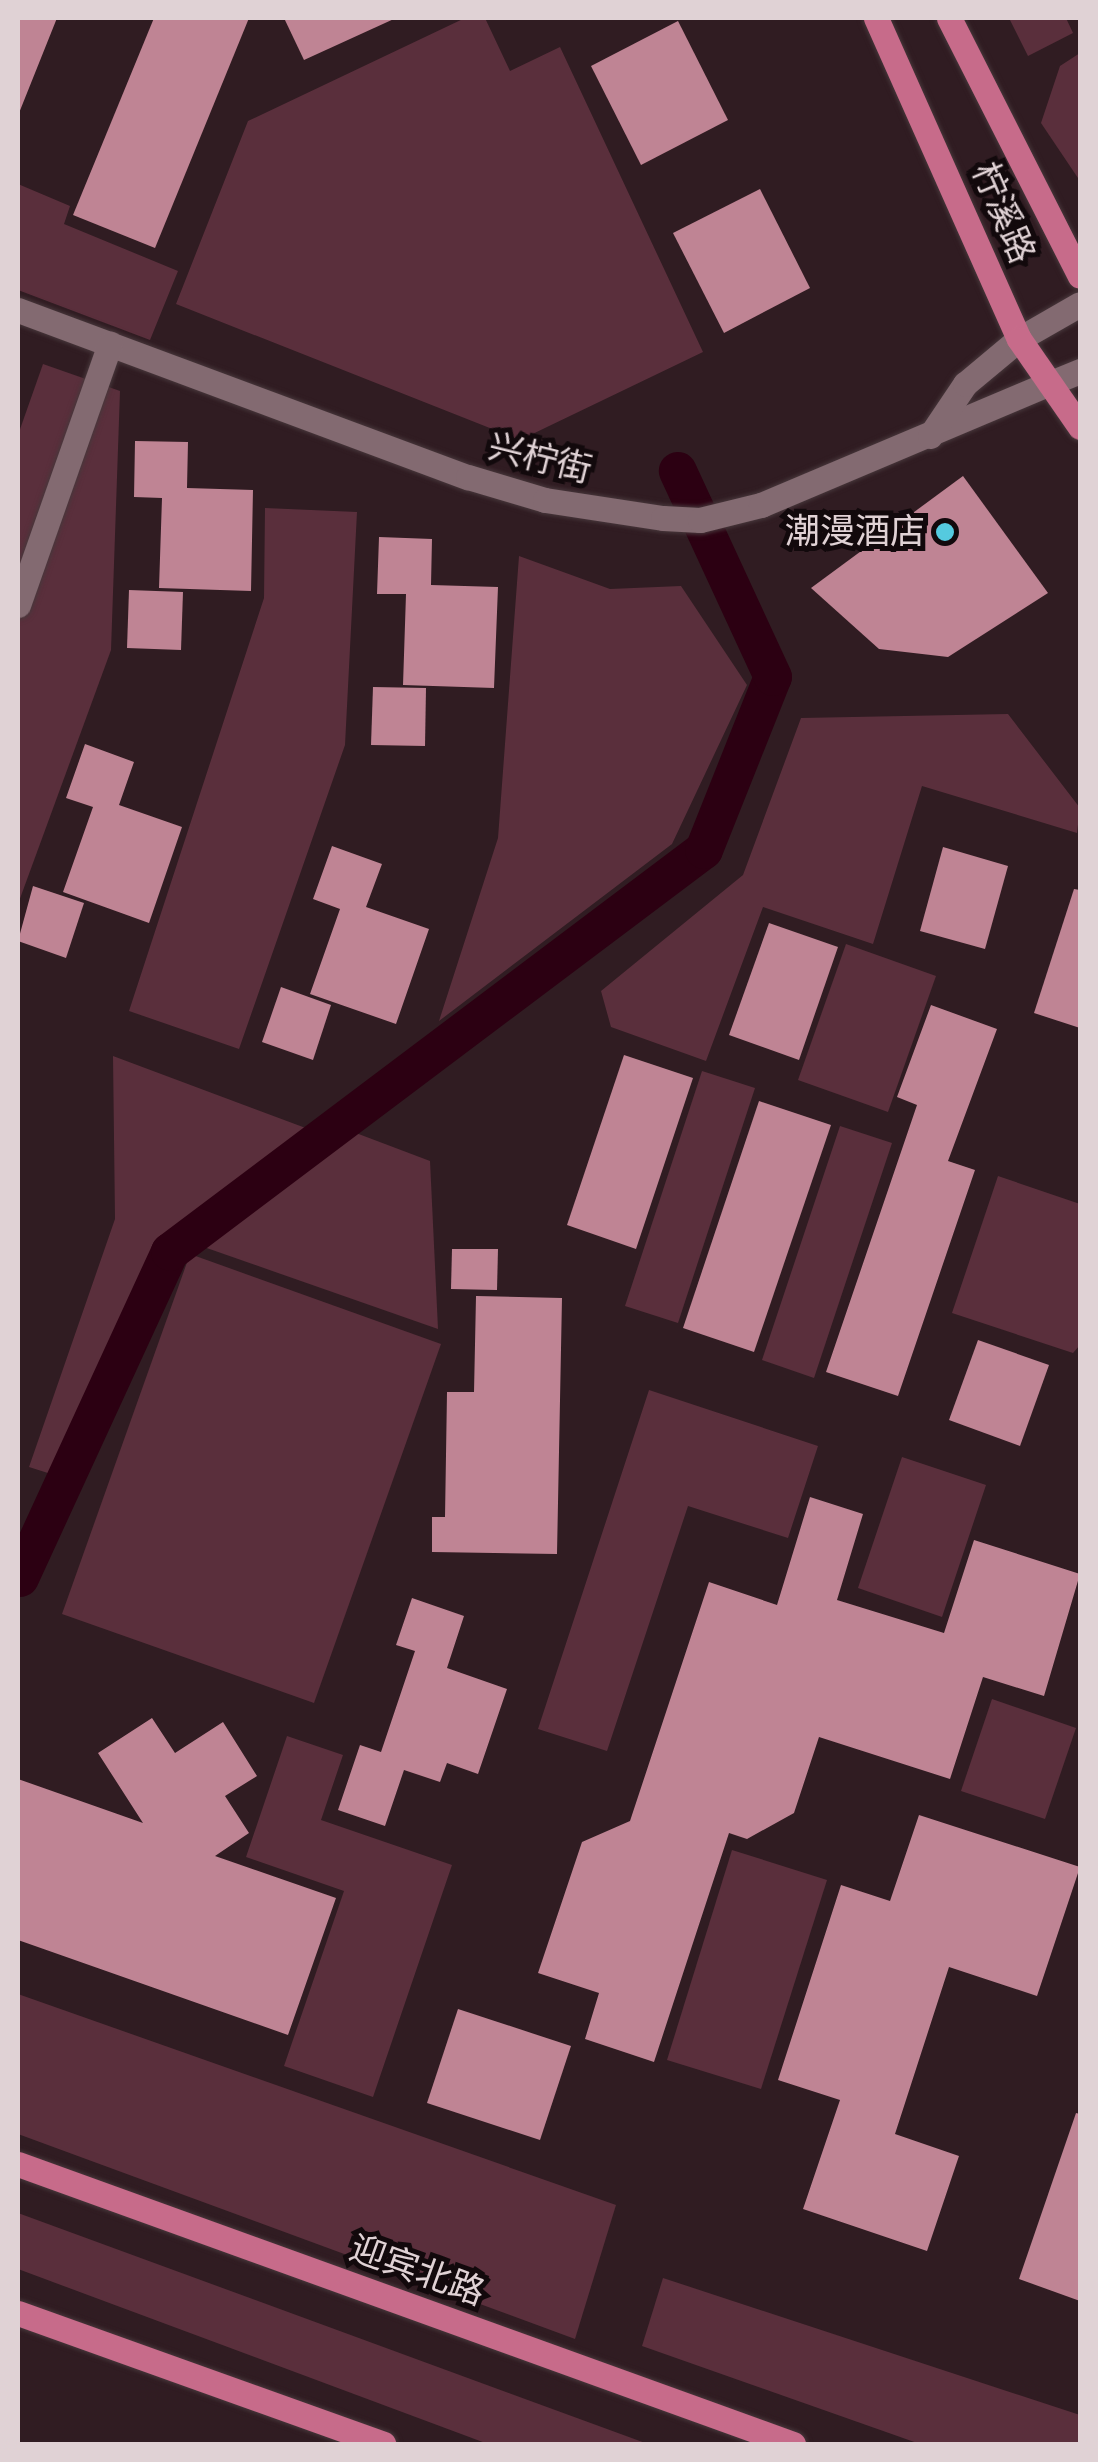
<!DOCTYPE html>
<meta charset="utf-8">
<style>
body{margin:0}
#map{position:relative;width:1098px;height:2462px;overflow:hidden;background:#301c22;font-family:Karla,"Noto Sans SC",sans-serif}
div>[style]{position:absolute}
.green>*{inset:0;background:#5a2f3c}
.canal>*{height:38px;margin:-19px;padding:0 19px;transform-origin:19px;border-radius:19px;background:#2c0012}
.building>*{inset:0;background:#bf8494}
.roads{filter:drop-shadow(0 0 2px #47373b) drop-shadow(0 0 2px #47373b)}
.minor>*{height:25px;margin:-12.5px;padding:0 12.5px;transform-origin:12.5px;border-radius:12.5px;background:#836a71}
.secondary>*{height:25px;margin:-12.5px;padding:0 12.5px;transform-origin:12.5px;border-radius:12.5px;background:#836a71}
.primary>*{height:25px;margin:-12.5px;padding:0 12.5px;transform-origin:12.5px;border-radius:12.5px;background:#c76b8a}
.dots>*{width:28px;height:28px;translate:-50% -50%;box-sizing:border-box;border:5px solid #12090c;border-radius:50%}
span{translate:-50% -50%;white-space:nowrap;text-align:center;line-height:1.15;-webkit-text-stroke:10px #12090c;paint-order:stroke}
.street-label{font-size:35px;color:#e0d2d5}
.poi-label{font-size:35px;color:#e0d2d5}
.right{translate:-100% -50%;text-align:right}
.frame{position:absolute;inset:0;border:20px solid #e0d2d5;pointer-events:none}
</style>
<div id="map">
<div class="green">
<i style="clip-path:polygon(465px 18px,485px 18px,510px 71px,560px 47px,703px 352px,520px 440px,176px 304px,248px 121px)"></i>
<i style="clip-path:polygon(1009px 18px,1066px 18px,1073px 33px,1028px 56px)"></i>
<i style="clip-path:polygon(1080px 53px,1080px 181px,1041px 123px,1060px 66px)"></i>
<i style="clip-path:polygon(18px 184px,70px 206px,64px 224px,178px 271px,150px 340px,18px 290px)"></i>
<i style="clip-path:polygon(43px 364px,120px 391px,111px 650px,18px 904px,18px 435px)"></i>
<i style="clip-path:polygon(265px 508px,357px 512px,345px 745px,239px 1049px,129px 1011px,264px 598px)"></i>
<i style="clip-path:polygon(519px 556px,610px 589px,681px 586px,747px 685px,672px 844px,439px 1021px,498px 838px)"></i>
<i style="clip-path:polygon(1008px 714px,1080px 808px,1077px 833px,922px 786px,873px 944px,763px 907px,706px 1061px,611px 1027px,601px 991px,743px 875px,801px 718px)"></i>
<i style="clip-path:polygon(846px 944px,936px 976px,888px 1112px,798px 1080px)"></i>
<i style="clip-path:polygon(113px 1056px,311px 1130px,158px 1239px,51px 1474px,29px 1467px,115px 1219px)"></i>
<i style="clip-path:polygon(702px 1071px,755px 1088px,678px 1323px,625px 1306px)"></i>
<i style="clip-path:polygon(840px 1126px,892px 1143px,814px 1378px,762px 1360px)"></i>
<i style="clip-path:polygon(348px 1130px,430px 1161px,438px 1329px,201px 1246px)"></i>
<i style="clip-path:polygon(998px 1176px,1080px 1204px,1080px 1345px,1073px 1353px,952px 1313px)"></i>
<i style="clip-path:polygon(190px 1254px,441px 1344px,314px 1703px,62px 1614px)"></i>
<i style="clip-path:polygon(649px 1390px,818px 1446px,788px 1538px,688px 1506px,607px 1751px,538px 1729px)"></i>
<i style="clip-path:polygon(902px 1457px,986px 1485px,942px 1617px,858px 1588px)"></i>
<i style="clip-path:polygon(992px 1699px,1076px 1728px,1045px 1819px,961px 1791px)"></i>
<i style="clip-path:polygon(287px 1736px,343px 1755px,321px 1820px,452px 1865px,373px 2097px,284px 2066px,344px 1891px,246px 1857px)"></i>
<i style="clip-path:polygon(732px 1850px,827px 1880px,761px 2089px,667px 2060px)"></i>
<i style="clip-path:polygon(18px 1994px,616px 2205px,575px 2339px,18px 2134px)"></i>
<i style="clip-path:polygon(18px 2213px,648px 2444px,488px 2444px,18px 2269px)"></i>
<i style="clip-path:polygon(663px 2278px,1080px 2415px,1080px 2444px,920px 2444px,642px 2346px)"></i>
</div>
<div class="canal">
<i style="left:20px;top:1578px;width:359px;rotate:-65.3deg"></i>
<i style="left:170px;top:1252px;width:668px;rotate:-36.97deg"></i>
<i style="left:704px;top:850px;width:186px;rotate:-68.3deg"></i>
<i style="left:773px;top:677px;width:227px;rotate:-114.8deg"></i>
</div>
<div class="building">
<i style="clip-path:polygon(18px 18px,57px 18px,19px 113px,18px 113px)"></i>
<i style="clip-path:polygon(154px 18px,249px 18px,155px 248px,73px 215px)"></i>
<i style="clip-path:polygon(284px 18px,396px 18px,304px 60px)"></i>
<i style="clip-path:polygon(678px 21px,728px 120px,641px 165px,591px 66px)"></i>
<i style="clip-path:polygon(760px 189px,810px 288px,724px 333px,673px 233px)"></i>
<i style="clip-path:polygon(135px 441px,188px 442px,187px 488px,253px 490px,251px 591px,159px 588px,162px 498px,134px 497px)"></i>
<i style="clip-path:polygon(963px 476px,1048px 593px,948px 657px,879px 649px,811px 588px)"></i>
<i style="clip-path:polygon(379px 537px,432px 539px,431px 585px,498px 587px,494px 688px,403px 685px,406px 594px,377px 594px)"></i>
<i style="clip-path:polygon(129px 590px,183px 592px,181px 650px,127px 648px)"></i>
<i style="clip-path:polygon(373px 687px,426px 688px,425px 746px,371px 745px)"></i>
<i style="clip-path:polygon(85px 744px,134px 762px,119px 805px,182px 827px,149px 923px,63px 892px,93px 807px,66px 798px)"></i>
<i style="clip-path:polygon(332px 846px,382px 864px,366px 907px,429px 929px,396px 1024px,310px 994px,340px 909px,313px 899px)"></i>
<i style="clip-path:polygon(943px 847px,1008px 866px,985px 949px,920px 931px)"></i>
<i style="clip-path:polygon(33px 886px,84px 903px,66px 958px,18px 941px)"></i>
<i style="clip-path:polygon(1074px 889px,1080px 890px,1080px 1028px,1034px 1013px)"></i>
<i style="clip-path:polygon(769px 923px,838px 947px,799px 1060px,729px 1035px)"></i>
<i style="clip-path:polygon(281px 987px,331px 1005px,313px 1060px,262px 1042px)"></i>
<i style="clip-path:polygon(931px 1005px,997px 1029px,948px 1161px,975px 1170px,898px 1396px,826px 1372px,917px 1105px,897px 1097px)"></i>
<i style="clip-path:polygon(624px 1055px,693px 1078px,636px 1249px,567px 1225px)"></i>
<i style="clip-path:polygon(759px 1101px,831px 1125px,754px 1352px,683px 1328px)"></i>
<i style="clip-path:polygon(452px 1249px,498px 1249px,497px 1290px,451px 1289px)"></i>
<i style="clip-path:polygon(476px 1296px,562px 1298px,557px 1554px,432px 1552px,432px 1517px,445px 1517px,447px 1392px,474px 1392px)"></i>
<i style="clip-path:polygon(978px 1340px,1049px 1365px,1020px 1446px,949px 1420px)"></i>
<i style="clip-path:polygon(810px 1497px,863px 1514px,837px 1600px,944px 1633px,974px 1540px,1080px 1574px,1044px 1696px,983px 1677px,950px 1779px,819px 1737px,794px 1813px,747px 1839px,729px 1833px,654px 2062px,585px 2039px,599px 1993px,538px 1973px,582px 1842px,630px 1821px,709px 1582px,777px 1605px)"></i>
<i style="clip-path:polygon(412px 1598px,464px 1616px,447px 1668px,507px 1689px,478px 1774px,447px 1763px,440px 1782px,404px 1770px,385px 1826px,338px 1810px,360px 1745px,381px 1752px,415px 1651px,396px 1645px)"></i>
<i style="clip-path:polygon(152px 1718px,175px 1753px,223px 1722px,257px 1776px,225px 1796px,249px 1833px,215px 1856px,336px 1898px,288px 2035px,18px 1940px,18px 1779px,143px 1823px,98px 1753px)"></i>
<i style="clip-path:polygon(919px 1815px,1080px 1867px,1037px 1996px,949px 1967px,895px 2134px,959px 2156px,927px 2251px,803px 2209px,840px 2100px,778px 2080px,841px 1885px,890px 1901px)"></i>
<i style="clip-path:polygon(458px 2009px,571px 2046px,540px 2140px,427px 2103px)"></i>
<i style="clip-path:polygon(1076px 2113px,1080px 2114px,1080px 2301px,1019px 2279px)"></i>
</div>
<div class="roads">
<div class="minor">
<i style="left:18px;top:310px;width:480px;rotate:20.4deg"></i>
<i style="left:468px;top:477px;width:80px;rotate:16.6deg"></i>
<i style="left:545px;top:500px;width:119px;rotate:8.7deg"></i>
<i style="left:663px;top:518px;width:37px;rotate:3deg"></i>
<i style="left:700px;top:520px;width:63px;rotate:-13.8deg"></i>
<i style="left:761px;top:505px;width:311px;rotate:-22.9deg"></i>
<i style="left:930px;top:436px;width:63px;rotate:-56.1deg"></i>
<i style="left:965px;top:384px;width:70px;rotate:-39.8deg"></i>
<i style="left:18px;top:605px;width:277px;rotate:-70.6deg"></i>
</div>
<div class="secondary">
<i style="left:1019px;top:339px;width:70px;rotate:-29.8deg"></i>
<i style="left:1048px;top:384px;width:35px;rotate:-22deg"></i>
</div>
<div class="primary">
<i style="left:876px;top:18px;width:351px;rotate:66deg"></i>
<i style="left:1019px;top:339px;width:107px;rotate:55.3deg"></i>
<i style="left:949px;top:18px;width:289px;rotate:63.1deg"></i>
<i style="left:18px;top:2164px;width:824px;rotate:19.86deg"></i>
<i style="left:18px;top:2313px;width:388px;rotate:19.7deg"></i>
</div>
</div>
<div class="dots">
<i style="left:945px;top:532px;background:#55cadf"></i>
</div>
<div class="street-label">
<span style="left:1003px;top:213px;rotate:67deg">柠溪路</span>
<span style="left:540px;top:459px;rotate:14deg">兴柠街</span>
<span style="left:417px;top:2271px;rotate:20deg">迎宾北路</span>
</div>
<div class="poi-label">
<span class="right" style="left:925px;top:532px">潮漫酒店</span>
</div>
<div class="frame"></div>
</div>
